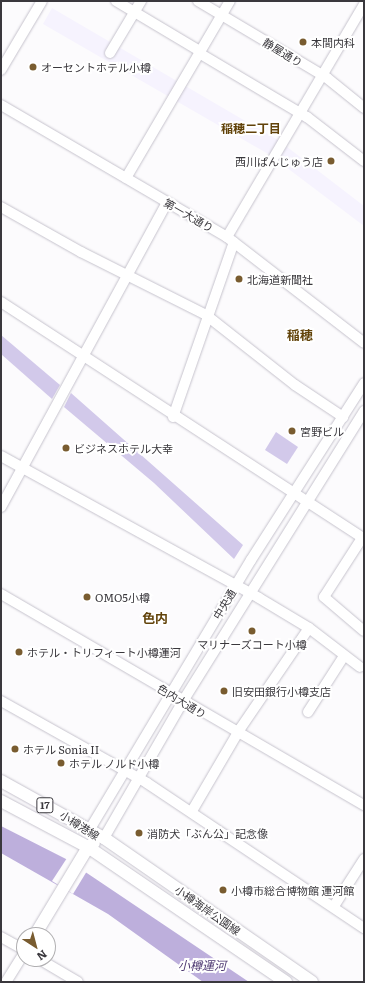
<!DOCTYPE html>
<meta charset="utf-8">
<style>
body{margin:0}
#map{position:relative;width:365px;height:983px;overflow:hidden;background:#fcfbfd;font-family:Literata,"Noto Sans JP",serif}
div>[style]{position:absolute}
.built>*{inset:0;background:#f6f3fe}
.green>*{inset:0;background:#d2c9ea}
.water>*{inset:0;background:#bdafdc}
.pier>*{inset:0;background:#fcfbfd}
.roads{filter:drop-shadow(0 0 1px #c6c3cd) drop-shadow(0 0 1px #c6c3cd)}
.minor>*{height:10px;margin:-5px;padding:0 5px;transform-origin:5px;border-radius:5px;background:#fff}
.major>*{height:12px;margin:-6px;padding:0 6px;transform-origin:6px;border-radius:6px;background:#fff}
.dots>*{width:11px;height:11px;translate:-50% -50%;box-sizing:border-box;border:2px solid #fff;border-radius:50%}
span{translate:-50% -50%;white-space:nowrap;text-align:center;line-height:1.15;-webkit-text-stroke:4px #fff;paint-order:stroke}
.shield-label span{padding:1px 3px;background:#fff;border:1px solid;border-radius:3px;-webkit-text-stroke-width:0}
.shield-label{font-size:10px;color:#3a383d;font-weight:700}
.poi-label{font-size:11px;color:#3a383d}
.left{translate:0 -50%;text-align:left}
.right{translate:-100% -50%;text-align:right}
.street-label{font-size:11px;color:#3a383d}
.neighbourhood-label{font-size:12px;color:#62430a;font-weight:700}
.water-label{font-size:12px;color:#4e3972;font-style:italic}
.quarter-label{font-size:13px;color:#62430a;font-weight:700}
.frame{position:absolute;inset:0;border:2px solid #3a383d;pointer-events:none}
.north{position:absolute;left:16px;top:927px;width:40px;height:40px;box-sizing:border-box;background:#fff;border:1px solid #b0afb1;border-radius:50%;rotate:144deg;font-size:11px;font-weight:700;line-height:16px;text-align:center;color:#3a383d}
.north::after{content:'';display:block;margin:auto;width:14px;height:18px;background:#795c30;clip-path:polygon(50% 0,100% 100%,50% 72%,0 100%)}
</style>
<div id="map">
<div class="built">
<i style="clip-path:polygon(52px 8px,278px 140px,364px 206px,364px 226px,270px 155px,43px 24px)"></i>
</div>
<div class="green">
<i style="clip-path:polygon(1px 335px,60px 385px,52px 399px,1px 354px)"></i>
<i style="clip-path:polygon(71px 393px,243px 545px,234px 559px,154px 483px,64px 407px)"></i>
<i style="clip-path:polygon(276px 432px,298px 447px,287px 464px,265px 450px)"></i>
</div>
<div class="water">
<i style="clip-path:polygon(1px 826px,66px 859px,249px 982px,203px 982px,108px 914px,1px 853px)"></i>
</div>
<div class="pier">
<i style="clip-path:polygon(67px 858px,87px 871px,73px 894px,52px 881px)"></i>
</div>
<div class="roads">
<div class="minor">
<i style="left:116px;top:1px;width:98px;rotate:30.8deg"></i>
<i style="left:198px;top:1px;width:150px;rotate:30.8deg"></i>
<i style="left:327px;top:78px;width:48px;rotate:39deg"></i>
<i style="left:110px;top:53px;width:61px;rotate:-59.2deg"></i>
<i style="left:199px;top:53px;width:126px;rotate:30.7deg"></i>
<i style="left:307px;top:117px;width:72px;rotate:37.7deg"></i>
<i style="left:1px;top:70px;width:80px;rotate:-59.3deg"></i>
<i style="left:1px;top:105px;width:262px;rotate:30.3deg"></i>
<i style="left:227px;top:237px;width:173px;rotate:37.7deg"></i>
<i style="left:126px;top:178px;width:205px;rotate:-59.6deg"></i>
<i style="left:1px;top:207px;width:92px;rotate:29.4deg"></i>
<i style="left:81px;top:252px;width:140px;rotate:26.7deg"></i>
<i style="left:206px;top:315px;width:113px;rotate:38.2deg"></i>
<i style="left:295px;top:385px;width:58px;rotate:33.7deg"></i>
<i style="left:227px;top:237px;width:270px;rotate:-59.5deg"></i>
<i style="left:1px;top:302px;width:434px;rotate:33.1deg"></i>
<i style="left:173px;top:417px;width:185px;rotate:-70.8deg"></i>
<i style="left:1px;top:456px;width:294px;rotate:28.8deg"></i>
<i style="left:259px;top:598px;width:58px;rotate:31deg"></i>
<i style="left:309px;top:628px;width:64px;rotate:37.4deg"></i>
<i style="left:1px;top:507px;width:346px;rotate:-61.4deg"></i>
<i style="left:362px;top:538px;width:70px;rotate:122.8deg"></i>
<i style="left:324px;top:597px;width:52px;rotate:40.4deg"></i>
<i style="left:1px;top:594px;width:420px;rotate:30.2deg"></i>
<i style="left:1px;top:701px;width:167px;rotate:29.3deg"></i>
<i style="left:147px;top:783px;width:261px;rotate:33.8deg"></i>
<i style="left:308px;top:712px;width:67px;rotate:-57.3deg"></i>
<i style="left:192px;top:811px;width:95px;rotate:-59.7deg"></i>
<i style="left:240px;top:729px;width:122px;rotate:-55.7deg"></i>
<i style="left:90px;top:829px;width:313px;rotate:-59.1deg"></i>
<i style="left:251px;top:560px;width:210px;rotate:-57.4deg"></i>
<i style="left:104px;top:838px;width:158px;rotate:-60deg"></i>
<i style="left:183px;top:701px;width:342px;rotate:-58deg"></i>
<i style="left:334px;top:906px;width:56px;rotate:-57.4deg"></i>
<i style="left:1px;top:937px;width:26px;rotate:29deg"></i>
<i style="left:39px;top:959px;width:45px;rotate:30.5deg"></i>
<i style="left:6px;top:982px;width:34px;rotate:-58deg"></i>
</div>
<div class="major">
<i style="left:1px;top:781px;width:118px;rotate:29deg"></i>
<i style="left:104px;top:838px;width:253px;rotate:34.7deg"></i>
<i style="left:1px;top:801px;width:98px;rotate:27.9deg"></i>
<i style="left:88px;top:847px;width:240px;rotate:34.3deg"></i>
<i style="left:35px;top:935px;width:103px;rotate:-58.9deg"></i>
<i style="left:88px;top:847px;width:7px;rotate:-34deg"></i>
</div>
</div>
<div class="dots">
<i style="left:303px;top:42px;background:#795c30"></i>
<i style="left:33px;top:67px;background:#795c30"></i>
<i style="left:331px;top:161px;background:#795c30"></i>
<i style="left:239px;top:279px;background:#795c30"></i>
<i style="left:292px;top:431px;background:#795c30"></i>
<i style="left:66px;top:448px;background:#795c30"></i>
<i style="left:87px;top:597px;background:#795c30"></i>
<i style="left:252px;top:631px;background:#795c30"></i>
<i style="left:19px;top:652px;background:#795c30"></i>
<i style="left:224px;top:691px;background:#795c30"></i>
<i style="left:15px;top:749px;background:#795c30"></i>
<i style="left:61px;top:763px;background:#795c30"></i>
<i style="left:139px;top:833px;background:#795c30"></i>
<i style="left:223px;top:890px;background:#795c30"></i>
</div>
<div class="shield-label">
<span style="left:45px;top:805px">17</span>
</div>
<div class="poi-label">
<span class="left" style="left:311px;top:42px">本間内科</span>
<span class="left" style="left:41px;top:67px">オーセントホテル小樽</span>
<span class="right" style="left:323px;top:161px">西川ぱんじゅう店</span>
<span class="left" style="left:247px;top:279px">北海道新聞社</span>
<span class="left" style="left:300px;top:431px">宮野ビル</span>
<span class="left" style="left:74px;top:448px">ビジネスホテル大幸</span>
<span class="left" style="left:95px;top:597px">OMO5小樽</span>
<span style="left:252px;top:644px">マリナーズコート小樽</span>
<span class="left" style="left:27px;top:652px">ホテル・トリフィート小樽運河</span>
<span class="left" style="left:232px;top:691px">旧安田銀行小樽支店</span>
<span class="left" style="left:23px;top:749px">ホテル Sonia II</span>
<span class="left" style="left:69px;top:763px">ホテル ノルド小樽</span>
<span class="left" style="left:147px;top:833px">消防犬「ぶん公」記念像</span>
<span class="left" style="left:231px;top:890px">小樽市総合博物館 運河館</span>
</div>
<div class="street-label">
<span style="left:283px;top:52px;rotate:31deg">静屋通り</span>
<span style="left:189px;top:215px;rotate:30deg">第一大通り</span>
<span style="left:224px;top:604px;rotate:-59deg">中央通</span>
<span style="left:182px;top:701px;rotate:31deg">色内大通り</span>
<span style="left:80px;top:825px;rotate:32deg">小樽港線</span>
<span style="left:208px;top:910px;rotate:35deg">小樽海岸公園線</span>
</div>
<div class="neighbourhood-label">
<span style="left:251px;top:129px">稲穂二丁目</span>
</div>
<div class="water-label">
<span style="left:202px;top:966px">小樽運河</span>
</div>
<div class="quarter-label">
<span style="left:300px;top:335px">稲穂</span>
<span style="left:155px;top:618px">色内</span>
</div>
<div class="frame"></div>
<div class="north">N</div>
</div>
